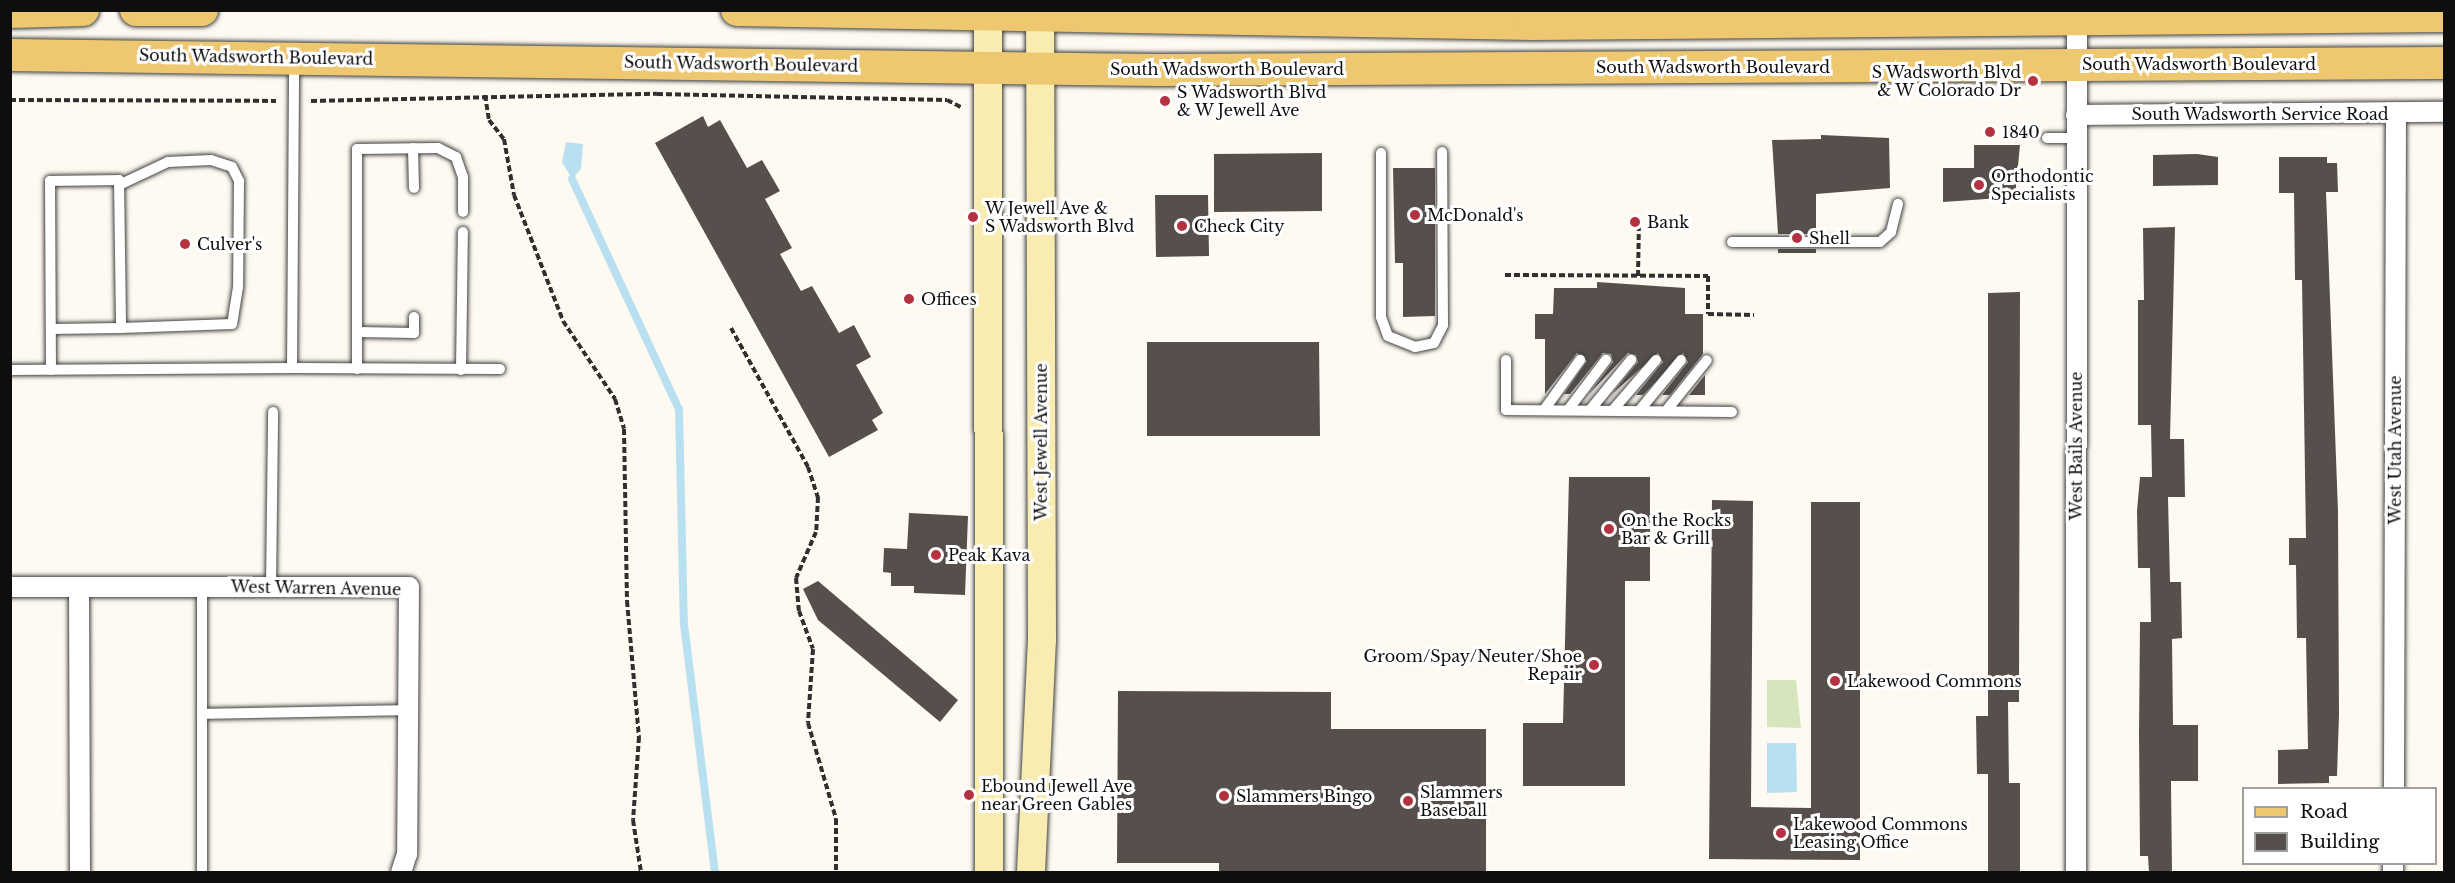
<!DOCTYPE html>
<style>
body{margin:0}
#map{position:relative;width:2455px;height:883px;overflow:hidden;background:#fefaf1;font-family:"Libre Baskerville",serif}
div>[style]{position:absolute}
.green>*{inset:0;background:#d5e6bd}
.water>*{inset:0;background:#b9e0f1}
.stream>*{height:8px;margin:-4px;padding:0 4px;transform-origin:4px;border-radius:4px;background:#b9e0f1}
.building>*{inset:0;background:#564f4c}
.path>*{height:4px;margin-top:-2px;transform-origin:0;background:repeating-linear-gradient(90deg,#303030 0 6px,transparent 0 9px)}
.roads{filter:drop-shadow(0 0 2px #414141) drop-shadow(0 0 2px #414141)}
.service>*{height:10px;margin:-5px;padding:0 5px;transform-origin:5px;border-radius:5px;background:#fff}
.minor>*{height:20px;margin:-10px;padding:0 10px;transform-origin:10px;border-radius:10px;background:#fff}
.secondary>*{height:28px;margin:-14px;padding:0 14px;transform-origin:14px;border-radius:14px;background:#f9ecb1}
.primary>*{height:32px;margin:-16px;padding:0 16px;transform-origin:16px;border-radius:16px;background:#eec771}
.dots>*{width:16px;height:16px;translate:-50% -50%;box-sizing:border-box;border:3px solid #fff;border-radius:50%}
span{translate:-50% -50%;white-space:nowrap;text-align:center;line-height:1.15;-webkit-text-stroke:6px #fff;paint-order:stroke}
.street-label{font-size:16px;color:#0e0e0e}
.poi-label{font-size:16px;color:#0e0e0e}
.right{translate:-100% -50%;text-align:right}
.left{translate:0 -50%;text-align:left}
.frame{position:absolute;inset:0;border:12px solid #0e0e0e;pointer-events:none}
.legend{position:absolute;left:2242px;top:787px;width:195px;height:78px;box-sizing:border-box;background:#fff;border:2px solid #9f9f9f;margin:0;padding:8px 10px;list-style:none;font-size:18px;color:#0e0e0e}
.legend li{display:flex;align-items:center;gap:12px;height:30px}
.legend b{width:30px;border:2px solid #9f9f9f}
</style>
<div id="map">
<div class="green">
<i style="clip-path:polygon(1767px 680px,1796px 680px,1801px 728px,1767px 727px)"></i>
</div>
<div class="water">
<i style="clip-path:polygon(566px 142px,583px 144px,581px 169px,572px 179px,562px 162px)"></i>
<i style="clip-path:polygon(1767px 743px,1796px 743px,1797px 792px,1767px 793px)"></i>
</div>
<div class="stream">
<i style="left:572px;top:179px;width:254px;rotate:65.1deg"></i>
<i style="left:679px;top:409px;width:215px;rotate:88.7deg"></i>
<i style="left:684px;top:624px;width:250px;rotate:82.9deg"></i>
</div>
<div class="building">
<i style="clip-path:polygon(703px 116px,708px 127px,720px 120px,747px 168px,762px 160px,780px 191px,765px 199px,792px 248px,780px 254px,801px 291px,812px 286px,839px 333px,854px 325px,871px 357px,856px 365px,883px 413px,872px 420px,878px 430px,829px 457px,655px 143px)"></i>
<i style="clip-path:polygon(1821px 135px,1889px 138px,1890px 188px,1816px 194px,1816px 234px,1778px 234px,1772px 140px,1821px 139px)"></i>
<i style="clip-path:polygon(1974px 145px,2020px 145px,2015px 197px,1943px 202px,1943px 168px,1974px 168px)"></i>
<i style="clip-path:polygon(1322px 153px,1322px 211px,1214px 212px,1214px 154px)"></i>
<i style="clip-path:polygon(2197px 154px,2218px 157px,2218px 185px,2153px 186px,2153px 155px)"></i>
<i style="clip-path:polygon(2279px 157px,2327px 157px,2327px 163px,2337px 163px,2338px 192px,2326px 192px,2338px 511px,2339px 715px,2337px 776px,2329px 776px,2329px 783px,2278px 784px,2278px 750px,2308px 749px,2306px 638px,2297px 638px,2296px 565px,2289px 565px,2289px 538px,2306px 538px,2302px 280px,2295px 280px,2294px 193px,2279px 193px)"></i>
<i style="clip-path:polygon(1393px 168px,1435px 168px,1435px 316px,1403px 317px,1403px 263px,1395px 263px)"></i>
<i style="clip-path:polygon(1155px 195px,1208px 195px,1209px 256px,1156px 257px)"></i>
<i style="clip-path:polygon(2175px 227px,2170px 439px,2184px 439px,2185px 497px,2168px 497px,2170px 582px,2181px 582px,2182px 638px,2172px 639px,2173px 725px,2198px 725px,2198px 781px,2171px 781px,2172px 873px,2149px 873px,2148px 856px,2140px 856px,2139px 733px,2140px 622px,2151px 622px,2150px 568px,2138px 568px,2137px 511px,2140px 477px,2152px 477px,2151px 425px,2138px 425px,2138px 300px,2144px 300px,2143px 228px)"></i>
<i style="clip-path:polygon(1778px 249px,1816px 249px,1816px 253px,1778px 253px)"></i>
<i style="clip-path:polygon(1597px 282px,1685px 288px,1685px 314px,1703px 314px,1703px 354px,1670px 395px,1662px 395px,1688px 362px,1683px 353px,1643px 395px,1636px 395px,1663px 362px,1658px 353px,1612px 394px,1638px 362px,1636px 355px,1628px 353px,1589px 394px,1613px 362px,1611px 354px,1603px 353px,1570px 394px,1564px 394px,1587px 361px,1577px 353px,1545px 394px,1545px 339px,1535px 339px,1535px 314px,1553px 314px,1554px 288px,1597px 288px)"></i>
<i style="clip-path:polygon(2020px 292px,2019px 702px,2008px 702px,2009px 783px,2020px 783px,2020px 873px,1988px 873px,1988px 774px,1977px 774px,1976px 716px,1988px 716px,1988px 293px)"></i>
<i style="clip-path:polygon(1147px 342px,1319px 342px,1320px 436px,1147px 436px)"></i>
<i style="clip-path:polygon(1705px 375px,1705px 395px,1689px 395px)"></i>
<i style="clip-path:polygon(1569px 477px,1650px 477px,1650px 581px,1625px 581px,1625px 786px,1523px 786px,1523px 723px,1563px 723px)"></i>
<i style="clip-path:polygon(1712px 500px,1753px 501px,1751px 807px,1811px 808px,1811px 502px,1860px 502px,1860px 860px,1709px 859px)"></i>
<i style="clip-path:polygon(909px 513px,968px 516px,965px 595px,914px 593px,914px 586px,891px 586px,891px 573px,883px 572px,884px 548px,907px 549px)"></i>
<i style="clip-path:polygon(818px 581px,958px 700px,940px 722px,818px 620px,803px 589px)"></i>
<i style="clip-path:polygon(1118px 691px,1331px 692px,1331px 729px,1486px 729px,1486px 873px,1219px 873px,1219px 863px,1117px 863px)"></i>
</div>
<div class="path">
<i style="left:485px;top:95px;width:25px;rotate:81deg"></i>
<i style="left:489px;top:120px;width:24px;rotate:52deg"></i>
<i style="left:504px;top:139px;width:57px;rotate:79.9deg"></i>
<i style="left:514px;top:195px;width:135px;rotate:68.7deg"></i>
<i style="left:563px;top:321px;width:94px;rotate:56.3deg"></i>
<i style="left:615px;top:399px;width:31px;rotate:73deg"></i>
<i style="left:624px;top:429px;width:172px;rotate:89deg"></i>
<i style="left:627px;top:601px;width:137px;rotate:85deg"></i>
<i style="left:639px;top:737px;width:83px;rotate:94.1deg"></i>
<i style="left:633px;top:820px;width:53px;rotate:81.3deg"></i>
<i style="left:10px;top:100px;width:266px;rotate:0.2deg"></i>
<i style="left:311px;top:101px;width:346px;rotate:-1.2deg"></i>
<i style="left:657px;top:94px;width:290px;rotate:1.2deg"></i>
<i style="left:947px;top:100px;width:16px;rotate:27deg"></i>
<i style="left:1505px;top:275px;width:203px;rotate:0.3deg"></i>
<i style="left:1708px;top:276px;width:38px;rotate:90deg"></i>
<i style="left:1708px;top:314px;width:46px;rotate:1.2deg"></i>
<i style="left:1638px;top:276px;width:56px;rotate:-89deg"></i>
<i style="left:731px;top:328px;width:159px;rotate:61deg"></i>
<i style="left:808px;top:467px;width:32px;rotate:72deg"></i>
<i style="left:818px;top:497px;width:35px;rotate:93deg"></i>
<i style="left:816px;top:532px;width:50px;rotate:113.5deg"></i>
<i style="left:796px;top:578px;width:33px;rotate:85deg"></i>
<i style="left:799px;top:611px;width:40px;rotate:69.8deg"></i>
<i style="left:813px;top:649px;width:74px;rotate:93.9deg"></i>
<i style="left:808px;top:723px;width:100px;rotate:73.7deg"></i>
<i style="left:836px;top:819px;width:53px;rotate:90deg"></i>
</div>
<div class="roads">
<div class="service">
<i style="left:2047px;top:138px;width:29px"></i>
<i style="left:413px;top:148px;width:40px;rotate:88.6deg"></i>
<i style="left:1381px;top:153px;width:164px;rotate:90deg"></i>
<i style="left:1381px;top:317px;width:20px;rotate:70deg"></i>
<i style="left:1388px;top:336px;width:29px;rotate:22deg"></i>
<i style="left:1415px;top:347px;width:19px;rotate:-12deg"></i>
<i style="left:1434px;top:343px;width:20px;rotate:-63deg"></i>
<i style="left:1443px;top:325px;width:173px;rotate:-90.3deg"></i>
<i style="left:119px;top:185px;width:54px;rotate:-25.1deg"></i>
<i style="left:168px;top:162px;width:43px;rotate:-2.7deg"></i>
<i style="left:211px;top:160px;width:22px;rotate:18deg"></i>
<i style="left:232px;top:167px;width:16px;rotate:63deg"></i>
<i style="left:239px;top:181px;width:106px;rotate:90.5deg"></i>
<i style="left:238px;top:287px;width:37px;rotate:99deg"></i>
<i style="left:232px;top:324px;width:111px;rotate:177.9deg"></i>
<i style="left:1732px;top:242px;width:148px"></i>
<i style="left:1880px;top:242px;width:15px;rotate:-42deg"></i>
<i style="left:1891px;top:232px;width:29px;rotate:-76deg"></i>
<i style="left:358px;top:332px;width:56px;rotate:1deg"></i>
<i style="left:414px;top:333px;width:16px;rotate:-90deg"></i>
<i style="left:1506px;top:360px;width:50px;rotate:90deg"></i>
<i style="left:1506px;top:410px;width:226px;rotate:0.5deg"></i>
<i style="left:292px;top:368px;width:208px;rotate:0.3deg"></i>
<i style="left:357px;top:369px;width:220px;rotate:-90deg"></i>
<i style="left:357px;top:149px;width:81px;rotate:-0.7deg"></i>
<i style="left:438px;top:148px;width:20px;rotate:27deg"></i>
<i style="left:456px;top:157px;width:21px;rotate:71deg"></i>
<i style="left:463px;top:177px;width:35px;rotate:90deg"></i>
<i style="left:10px;top:370px;width:282px;rotate:-0.4deg"></i>
<i style="left:292px;top:368px;width:306px;rotate:-89.6deg"></i>
<i style="left:51px;top:370px;width:189px;rotate:-90.3deg"></i>
<i style="left:50px;top:181px;width:69px;rotate:-0.8deg"></i>
<i style="left:119px;top:180px;width:148px;rotate:89.2deg"></i>
<i style="left:121px;top:328px;width:70px;rotate:179.2deg"></i>
<i style="left:461px;top:370px;width:138px;rotate:-89.2deg"></i>
<i style="left:1544px;top:410px;width:62px;rotate:-54.2deg"></i>
<i style="left:1568px;top:410px;width:63px;rotate:-52.8deg"></i>
<i style="left:1590px;top:410px;width:65px;rotate:-50.6deg"></i>
<i style="left:1613px;top:410px;width:66px;rotate:-49.3deg"></i>
<i style="left:1639px;top:411px;width:66px;rotate:-50.5deg"></i>
<i style="left:1666px;top:411px;width:65px;rotate:-51.2deg"></i>
<i style="left:202px;top:587px;width:285px;rotate:90deg"></i>
<i style="left:271px;top:587px;width:175px;rotate:-89.3deg"></i>
<i style="left:202px;top:714px;width:206px;rotate:-1.1deg"></i>
</div>
<div class="minor">
<i style="left:2076px;top:115px;width:368px;rotate:-0.5deg"></i>
<i style="left:10px;top:587px;width:399px"></i>
<i style="left:409px;top:587px;width:267px;rotate:90.4deg"></i>
<i style="left:407px;top:854px;width:19px;rotate:108deg"></i>
<i style="left:79px;top:587px;width:285px;rotate:89.8deg"></i>
<i style="left:2394px;top:788px;width:676px;rotate:-89.83deg"></i>
<i style="left:2076px;top:872px;width:853px;rotate:-89.93deg"></i>
<i style="left:2393px;top:872px;width:8px;rotate:-90deg"></i>
</div>
<div class="secondary">
<i style="left:988px;top:10px;width:862px;rotate:89.93deg"></i>
<i style="left:1031px;top:872px;width:232px;rotate:-87.3deg"></i>
<i style="left:1042px;top:640px;width:630px;rotate:-90.18deg"></i>
</div>
<div class="primary">
<i style="left:136px;top:10px;width:66px"></i>
<i style="left:737px;top:10px;width:796px;rotate:1.01deg"></i>
<i style="left:1533px;top:24px;width:911px;rotate:-0.5deg"></i>
<i style="left:10px;top:12px;width:73px;rotate:-1.6deg"></i>
<i style="left:10px;top:55px;width:1148px;rotate:0.75deg"></i>
<i style="left:1158px;top:70px;width:1286px;rotate:-0.31deg"></i>
</div>
</div>
<div class="dots">
<i style="left:2033px;top:81px;background:#b43140"></i>
<i style="left:1165px;top:101px;background:#b43140"></i>
<i style="left:1990px;top:132px;background:#b43140"></i>
<i style="left:1979px;top:185px;background:#b43140"></i>
<i style="left:1415px;top:215px;background:#b43140"></i>
<i style="left:973px;top:217px;background:#b43140"></i>
<i style="left:1635px;top:222px;background:#b43140"></i>
<i style="left:1182px;top:226px;background:#b43140"></i>
<i style="left:1797px;top:238px;background:#b43140"></i>
<i style="left:185px;top:244px;background:#b43140"></i>
<i style="left:909px;top:299px;background:#b43140"></i>
<i style="left:1609px;top:529px;background:#b43140"></i>
<i style="left:936px;top:555px;background:#b43140"></i>
<i style="left:1594px;top:665px;background:#b43140"></i>
<i style="left:1835px;top:681px;background:#b43140"></i>
<i style="left:969px;top:795px;background:#b43140"></i>
<i style="left:1224px;top:796px;background:#b43140"></i>
<i style="left:1408px;top:801px;background:#b43140"></i>
<i style="left:1781px;top:833px;background:#b43140"></i>
</div>
<div class="street-label">
<span style="left:256px;top:57px;rotate:1deg">South Wadsworth Boulevard</span>
<span style="left:741px;top:64px;rotate:1deg">South Wadsworth Boulevard</span>
<span style="left:2199px;top:64px">South Wadsworth Boulevard</span>
<span style="left:1713px;top:67px">South Wadsworth Boulevard</span>
<span style="left:1227px;top:69px">South Wadsworth Boulevard</span>
<span style="left:2260px;top:114px">South Wadsworth Service Road</span>
<span style="left:1041px;top:442px;rotate:-90deg">West Jewell Avenue</span>
<span style="left:2076px;top:446px;rotate:-90deg">West Bails Avenue</span>
<span style="left:2395px;top:450px;rotate:-90deg">West Utah Avenue</span>
<span style="left:316px;top:588px;rotate:1deg">West Warren Avenue</span>
</div>
<div class="poi-label">
<span class="right" style="left:2021px;top:81px">S Wadsworth Blvd<br>&amp; W Colorado Dr</span>
<span class="left" style="left:1177px;top:101px">S Wadsworth Blvd<br>&amp; W Jewell Ave</span>
<span class="left" style="left:2002px;top:132px">1840</span>
<span class="left" style="left:1991px;top:185px">Orthodontic<br>Specialists</span>
<span class="left" style="left:985px;top:217px">W Jewell Ave &amp;<br>S Wadsworth Blvd</span>
<span class="left" style="left:1427px;top:215px">McDonald's</span>
<span class="left" style="left:1647px;top:222px">Bank</span>
<span class="left" style="left:1194px;top:226px">Check City</span>
<span class="left" style="left:1809px;top:238px">Shell</span>
<span class="left" style="left:197px;top:244px">Culver's</span>
<span class="left" style="left:921px;top:299px">Offices</span>
<span class="left" style="left:1621px;top:529px">On the Rocks<br>Bar &amp; Grill</span>
<span class="left" style="left:948px;top:555px">Peak Kava</span>
<span class="right" style="left:1582px;top:665px">Groom/Spay/Neuter/Shoe<br>Repair</span>
<span class="left" style="left:1847px;top:681px">Lakewood Commons</span>
<span class="left" style="left:981px;top:795px">Ebound Jewell Ave<br>near Green Gables</span>
<span class="left" style="left:1420px;top:801px">Slammers<br>Baseball</span>
<span class="left" style="left:1236px;top:796px">Slammers Bingo</span>
<span class="left" style="left:1793px;top:833px">Lakewood Commons<br>Leasing Office</span>
</div>
<div class="frame"></div>
<ul class="legend">
<li><b style="height:8px;background:#eec771"></b>Road</li>
<li><b style="height:16px;background:#564f4c"></b>Building</li>
</ul>
</div>
